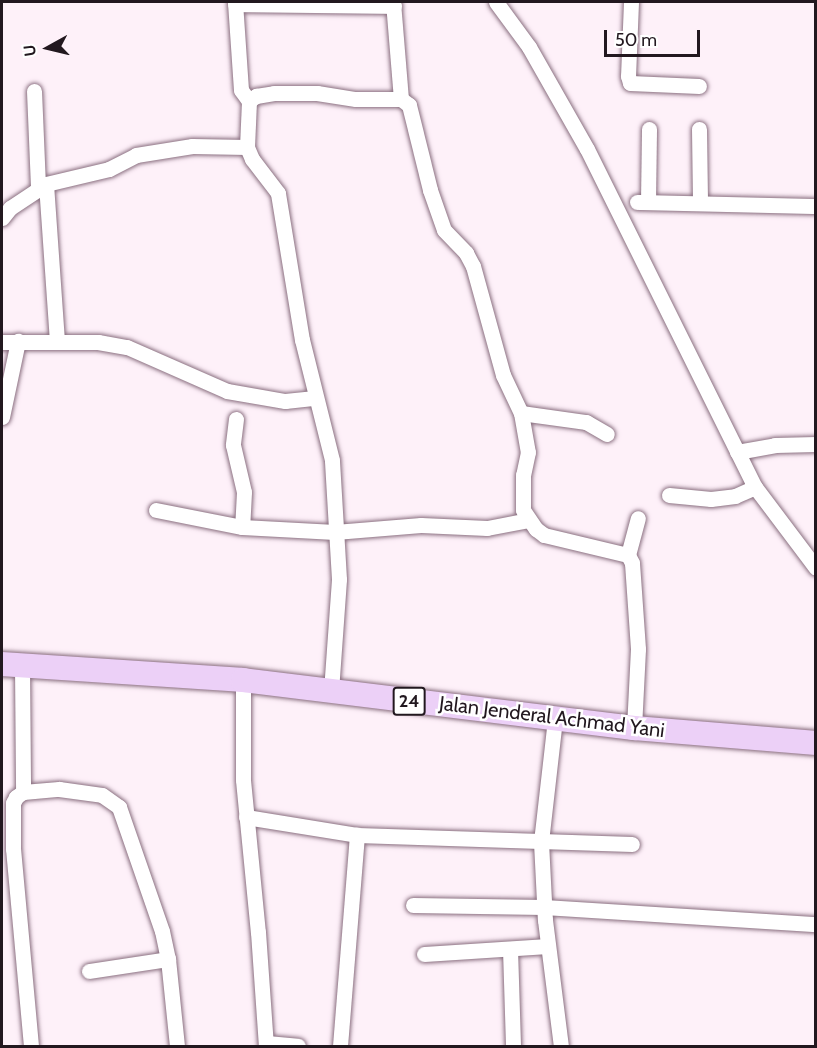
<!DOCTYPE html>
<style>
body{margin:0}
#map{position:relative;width:817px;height:1048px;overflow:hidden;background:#fef1f9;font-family:Cabin,sans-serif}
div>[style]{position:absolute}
.roads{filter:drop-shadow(0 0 2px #8a6f80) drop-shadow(0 0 2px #8a6f80)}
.minor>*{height:15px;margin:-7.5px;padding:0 7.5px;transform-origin:7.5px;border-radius:7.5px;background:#fff}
.trunk>*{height:24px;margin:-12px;padding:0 12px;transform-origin:12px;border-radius:12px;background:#ecd0f7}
span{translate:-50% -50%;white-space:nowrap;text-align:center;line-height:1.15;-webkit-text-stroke:5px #fff;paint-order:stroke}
.shield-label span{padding:2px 4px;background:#fff;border:2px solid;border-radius:4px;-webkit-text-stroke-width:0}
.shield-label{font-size:18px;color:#22181f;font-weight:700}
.street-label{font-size:20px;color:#22181f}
.frame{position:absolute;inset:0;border:3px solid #22181f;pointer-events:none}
.north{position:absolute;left:18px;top:18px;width:60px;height:60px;-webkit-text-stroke:4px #fff;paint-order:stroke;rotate:262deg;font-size:16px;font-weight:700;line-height:24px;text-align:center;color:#22181f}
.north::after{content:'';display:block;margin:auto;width:21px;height:27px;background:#22181f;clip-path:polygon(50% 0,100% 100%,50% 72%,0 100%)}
.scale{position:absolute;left:604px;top:30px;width:96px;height:27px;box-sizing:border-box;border:3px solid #22181f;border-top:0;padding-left:8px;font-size:18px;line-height:21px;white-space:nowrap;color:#22181f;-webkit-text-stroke:4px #fff;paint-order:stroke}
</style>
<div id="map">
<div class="roads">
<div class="minor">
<i style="left:235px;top:2px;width:88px;rotate:86.1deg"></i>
<i style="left:241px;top:90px;width:14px;rotate:54deg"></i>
<i style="left:393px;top:2px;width:97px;rotate:85.3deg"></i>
<i style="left:496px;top:2px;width:56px;rotate:53.7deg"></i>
<i style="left:529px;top:47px;width:117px;rotate:60.4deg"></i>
<i style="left:587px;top:149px;width:377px;rotate:63.6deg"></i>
<i style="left:755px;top:487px;width:101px;rotate:53deg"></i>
<i style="left:631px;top:2px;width:74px;rotate:92.3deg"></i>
<i style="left:628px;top:76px;width:7px;rotate:74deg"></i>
<i style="left:630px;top:83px;width:69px;rotate:2.5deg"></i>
<i style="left:235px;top:4px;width:159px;rotate:0.7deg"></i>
<i style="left:34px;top:91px;width:97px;rotate:87.6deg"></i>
<i style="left:699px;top:129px;width:74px;rotate:89.2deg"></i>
<i style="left:46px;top:184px;width:156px;rotate:86deg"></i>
<i style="left:637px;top:202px;width:179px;rotate:1.3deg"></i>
<i style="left:648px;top:202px;width:73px;rotate:-89.2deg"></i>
<i style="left:2px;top:218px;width:13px;rotate:-51deg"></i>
<i style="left:10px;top:208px;width:43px;rotate:-33.7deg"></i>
<i style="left:46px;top:184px;width:65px;rotate:-13.4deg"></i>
<i style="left:109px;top:169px;width:30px;rotate:-27deg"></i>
<i style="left:136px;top:155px;width:57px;rotate:-9.1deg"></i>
<i style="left:192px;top:146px;width:55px;rotate:1deg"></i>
<i style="left:2px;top:342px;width:96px"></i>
<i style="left:98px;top:342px;width:29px;rotate:10deg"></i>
<i style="left:127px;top:347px;width:109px;rotate:23.7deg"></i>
<i style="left:227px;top:391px;width:59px;rotate:9.8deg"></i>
<i style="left:285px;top:401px;width:30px;rotate:-6deg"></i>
<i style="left:521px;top:413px;width:66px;rotate:7.9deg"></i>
<i style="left:586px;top:422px;width:24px;rotate:30deg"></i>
<i style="left:2px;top:417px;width:78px;rotate:-78.1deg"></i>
<i style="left:236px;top:419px;width:26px;rotate:97deg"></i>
<i style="left:233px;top:445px;width:48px;rotate:76.8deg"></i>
<i style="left:244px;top:492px;width:35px;rotate:93deg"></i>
<i style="left:737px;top:452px;width:39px;rotate:-10deg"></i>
<i style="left:775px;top:445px;width:41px;rotate:-1.4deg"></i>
<i style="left:669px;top:495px;width:42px;rotate:5.4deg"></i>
<i style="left:711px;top:499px;width:24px;rotate:-7deg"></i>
<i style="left:735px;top:496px;width:22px;rotate:-24deg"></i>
<i style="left:156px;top:510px;width:88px;rotate:11.2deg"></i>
<i style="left:242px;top:527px;width:93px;rotate:3.1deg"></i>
<i style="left:335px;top:532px;width:86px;rotate:-4.7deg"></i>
<i style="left:421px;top:525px;width:66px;rotate:2.6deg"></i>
<i style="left:487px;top:528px;width:43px;rotate:-10.8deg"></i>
<i style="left:628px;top:555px;width:38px;rotate:-75deg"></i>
<i style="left:22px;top:666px;width:126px;rotate:89.5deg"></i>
<i style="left:243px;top:680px;width:100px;rotate:90deg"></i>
<i style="left:243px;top:780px;width:153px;rotate:84.4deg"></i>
<i style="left:258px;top:932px;width:114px;rotate:86deg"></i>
<i style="left:331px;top:691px;width:112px;rotate:-85.9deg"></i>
<i style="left:339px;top:579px;width:119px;rotate:-93.4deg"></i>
<i style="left:332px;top:460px;width:124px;rotate:-104deg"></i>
<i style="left:302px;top:340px;width:149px;rotate:-99.3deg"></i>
<i style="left:278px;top:193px;width:43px;rotate:-127.4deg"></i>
<i style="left:252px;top:159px;width:13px;rotate:-113deg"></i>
<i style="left:247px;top:147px;width:46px;rotate:-87.5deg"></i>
<i style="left:249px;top:101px;width:9px;rotate:-36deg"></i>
<i style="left:256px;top:96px;width:18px;rotate:-9deg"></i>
<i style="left:274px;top:93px;width:43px"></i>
<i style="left:317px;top:93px;width:39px;rotate:9deg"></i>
<i style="left:356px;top:99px;width:45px"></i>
<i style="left:401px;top:99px;width:10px;rotate:37deg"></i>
<i style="left:409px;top:105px;width:88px;rotate:76.1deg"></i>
<i style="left:430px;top:190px;width:42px;rotate:70.7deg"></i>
<i style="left:444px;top:230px;width:32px;rotate:46deg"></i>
<i style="left:466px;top:253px;width:15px;rotate:62deg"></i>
<i style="left:473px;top:266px;width:113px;rotate:74.6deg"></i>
<i style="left:503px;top:375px;width:42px;rotate:64.7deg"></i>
<i style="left:521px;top:413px;width:40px;rotate:80deg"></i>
<i style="left:528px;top:452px;width:24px;rotate:102deg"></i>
<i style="left:523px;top:475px;width:35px;rotate:90deg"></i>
<i style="left:523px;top:510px;width:23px;rotate:56deg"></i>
<i style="left:536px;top:529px;width:10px;rotate:37deg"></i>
<i style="left:544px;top:535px;width:86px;rotate:13.4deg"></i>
<i style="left:628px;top:555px;width:9px;rotate:63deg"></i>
<i style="left:632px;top:563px;width:86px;rotate:86deg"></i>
<i style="left:638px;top:649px;width:79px;rotate:92.9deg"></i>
<i style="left:555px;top:719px;width:124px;rotate:96.5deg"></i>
<i style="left:541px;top:842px;width:78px;rotate:87.1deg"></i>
<i style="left:545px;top:920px;width:127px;rotate:82.8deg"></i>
<i style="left:246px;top:817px;width:112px;rotate:9.2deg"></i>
<i style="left:357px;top:835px;width:275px;rotate:1.9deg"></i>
<i style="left:413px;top:905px;width:131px;rotate:0.9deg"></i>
<i style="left:544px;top:907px;width:273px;rotate:3.6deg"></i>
<i style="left:510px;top:949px;width:97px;rotate:88.2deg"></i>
<i style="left:424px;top:954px;width:124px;rotate:-3.7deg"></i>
<i style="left:89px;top:971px;width:80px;rotate:-8.6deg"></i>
<i style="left:266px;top:1043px;width:32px;rotate:5deg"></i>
<i style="left:31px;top:1046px;width:198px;rotate:-95.2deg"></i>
<i style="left:13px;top:849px;width:46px;rotate:-90deg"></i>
<i style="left:13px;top:803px;width:7px;rotate:-63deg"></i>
<i style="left:16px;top:797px;width:9px;rotate:-36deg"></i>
<i style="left:23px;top:792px;width:36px;rotate:-5deg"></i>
<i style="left:59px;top:789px;width:43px;rotate:7.9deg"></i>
<i style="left:102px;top:795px;width:21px;rotate:35deg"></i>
<i style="left:119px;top:807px;width:131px;rotate:70.9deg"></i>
<i style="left:162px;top:931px;width:29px;rotate:78deg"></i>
<i style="left:168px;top:959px;width:87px;rotate:84.1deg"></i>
<i style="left:340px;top:1046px;width:212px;rotate:-85.4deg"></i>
</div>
<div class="trunk">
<i style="left:2px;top:664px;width:242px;rotate:3.8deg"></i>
<i style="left:243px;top:680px;width:394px;rotate:7deg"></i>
<i style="left:634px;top:728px;width:183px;rotate:4.7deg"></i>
</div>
</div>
<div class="shield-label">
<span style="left:409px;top:701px">24</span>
</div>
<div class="street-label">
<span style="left:552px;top:717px;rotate:7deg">Jalan Jenderal Achmad Yani</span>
</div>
<div class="frame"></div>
<div class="north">U</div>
<div class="scale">50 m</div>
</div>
